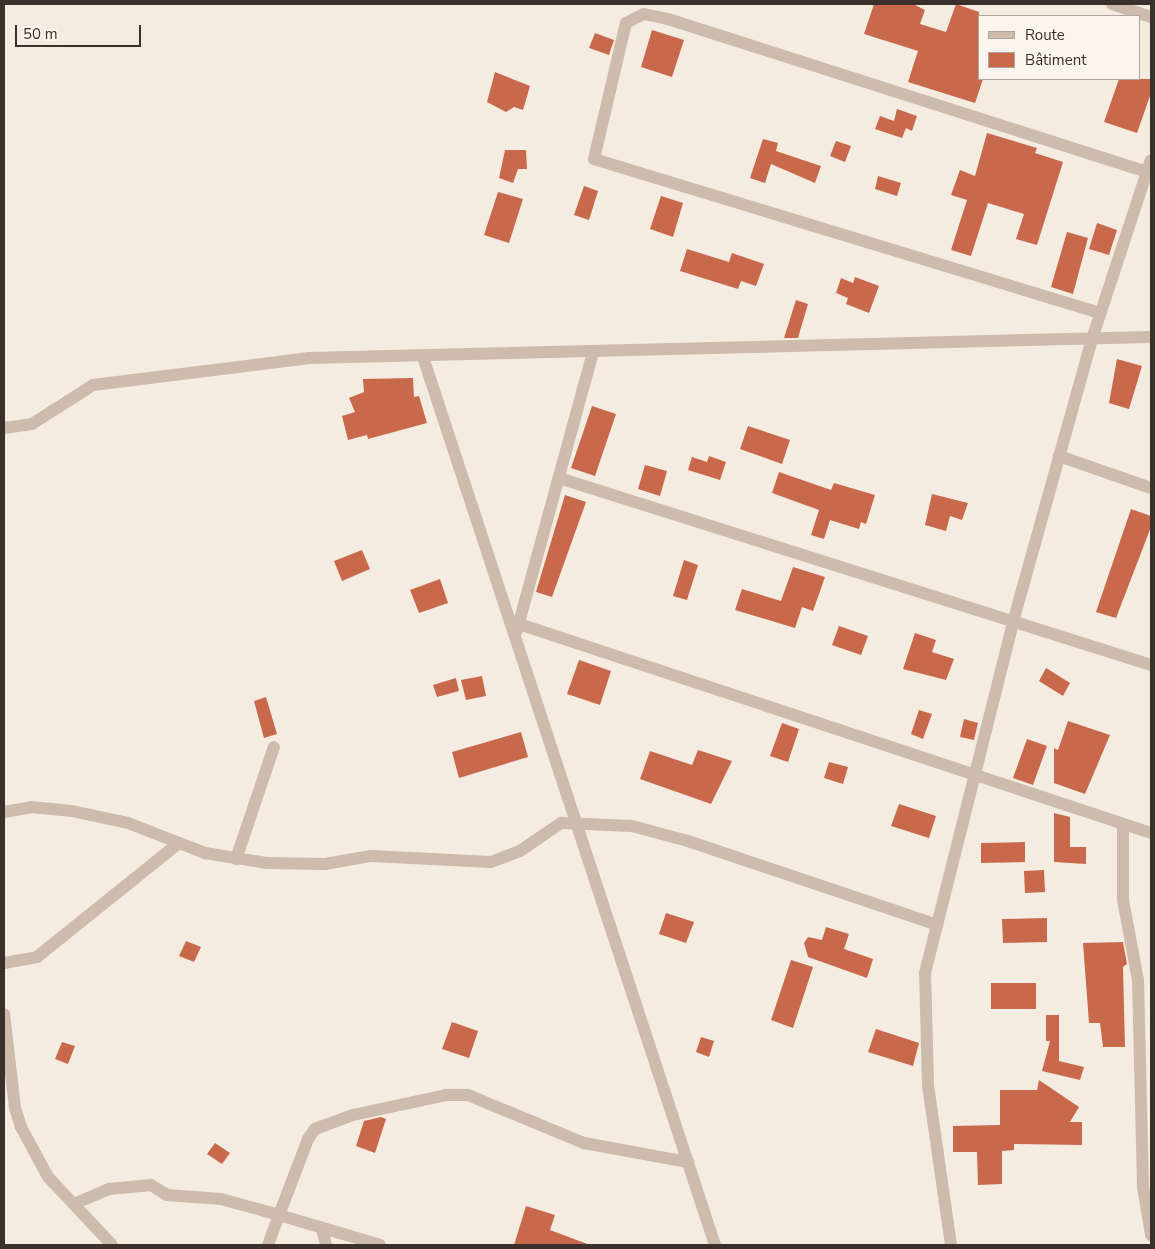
<!DOCTYPE html>
<meta charset="utf-8">
<style>
body{margin:0}
#map{position:relative;width:1155px;height:1249px;overflow:hidden;background:#f4ebe1;font-family:"Nunito Sans",sans-serif}
div>[style]{position:absolute}
.building>*{inset:0;background:#c8694b}
.minor>*{height:12px;margin:-6px;padding:0 6px;transform-origin:6px;border-radius:6px;background:#cdbbac}
span{translate:-50% -50%;white-space:nowrap;text-align:center;line-height:1.15;-webkit-text-stroke:4px #fbf5ee;paint-order:stroke}
.frame{position:absolute;inset:0;border:5px solid #3b302b;pointer-events:none}
.legend{position:absolute;left:978px;top:15px;width:162px;height:65px;box-sizing:border-box;background:#fbf5ee;border:1px solid #aea6a0;margin:0;padding:6px 9px;list-style:none;font-size:15px;color:#3b302b}
.legend li{display:flex;align-items:center;gap:10px;height:25px}
.legend b{width:25px;border:1px solid #aea6a0}
.scale{position:absolute;left:15px;top:25px;width:126px;height:22px;box-sizing:border-box;border:2px solid #3b302b;border-top:0;padding-left:6px;font-size:15px;line-height:18px;white-space:nowrap;color:#3b302b;-webkit-text-stroke:4px #fbf5ee;paint-order:stroke}
</style>
<div id="map">
<div class="building">
<i style="clip-path:polygon(874px 4px,913px 4px,925px 10px,920px 24px,946px 32px,956px 4px,979px 12px,979px 79px,983px 79px,975px 103px,908px 82px,918px 51px,864px 34px)"></i>
<i style="clip-path:polygon(652px 30px,684px 40px,672px 77px,641px 67px)"></i>
<i style="clip-path:polygon(595px 33px,614px 40px,609px 55px,589px 48px)"></i>
<i style="clip-path:polygon(495px 72px,530px 86px,523px 110px,514px 107px,506px 112px,487px 102px)"></i>
<i style="clip-path:polygon(1119px 79px,1151px 79px,1151px 93px,1137px 133px,1104px 122px)"></i>
<i style="clip-path:polygon(897px 109px,917px 116px,912px 131px,906px 128px,902px 138px,875px 129px,880px 116px,894px 121px)"></i>
<i style="clip-path:polygon(987px 133px,1037px 148px,1035px 153px,1063px 162px,1037px 245px,1016px 239px,1024px 214px,988px 203px,971px 256px,951px 250px,967px 200px,951px 195px,960px 170px,975px 176px)"></i>
<i style="clip-path:polygon(763px 139px,778px 143px,776px 151px,821px 166px,815px 183px,771px 164px,765px 183px,750px 178px)"></i>
<i style="clip-path:polygon(836px 141px,851px 146px,845px 162px,830px 156px)"></i>
<i style="clip-path:polygon(505px 150px,526px 150px,527px 169px,518px 169px,513px 183px,499px 178px)"></i>
<i style="clip-path:polygon(878px 176px,901px 183px,897px 196px,875px 189px)"></i>
<i style="clip-path:polygon(584px 186px,598px 191px,589px 220px,574px 215px)"></i>
<i style="clip-path:polygon(498px 192px,523px 199px,509px 243px,484px 235px)"></i>
<i style="clip-path:polygon(661px 196px,683px 203px,673px 237px,650px 229px)"></i>
<i style="clip-path:polygon(1097px 223px,1117px 230px,1109px 255px,1089px 249px)"></i>
<i style="clip-path:polygon(1067px 232px,1088px 238px,1073px 294px,1051px 287px)"></i>
<i style="clip-path:polygon(687px 249px,729px 262px,732px 253px,764px 264px,756px 286px,741px 281px,738px 289px,680px 271px)"></i>
<i style="clip-path:polygon(855px 277px,879px 286px,869px 313px,846px 304px,848px 298px,836px 293px,841px 278px,853px 283px)"></i>
<i style="clip-path:polygon(796px 300px,808px 304px,798px 338px,784px 338px)"></i>
<i style="clip-path:polygon(1117px 359px,1142px 366px,1129px 409px,1109px 403px)"></i>
<i style="clip-path:polygon(413px 378px,414px 397px,419px 396px,427px 423px,368px 439px,367px 435px,348px 440px,342px 416px,355px 412px,349px 398px,364px 392px,363px 379px)"></i>
<i style="clip-path:polygon(592px 406px,616px 414px,595px 476px,571px 468px)"></i>
<i style="clip-path:polygon(748px 426px,790px 440px,782px 464px,740px 449px)"></i>
<i style="clip-path:polygon(709px 456px,726px 462px,720px 480px,688px 470px,692px 457px,707px 462px)"></i>
<i style="clip-path:polygon(645px 465px,667px 471px,660px 496px,638px 489px)"></i>
<i style="clip-path:polygon(779px 472px,831px 490px,834px 483px,875px 495px,866px 524px,861px 522px,859px 529px,830px 520px,824px 539px,811px 535px,819px 510px,772px 493px)"></i>
<i style="clip-path:polygon(932px 494px,968px 503px,962px 520px,950px 516px,946px 531px,925px 525px)"></i>
<i style="clip-path:polygon(565px 495px,586px 502px,552px 597px,536px 592px)"></i>
<i style="clip-path:polygon(1131px 509px,1151px 516px,1151px 527px,1116px 618px,1096px 612px)"></i>
<i style="clip-path:polygon(362px 550px,370px 569px,342px 581px,334px 561px)"></i>
<i style="clip-path:polygon(684px 560px,698px 565px,687px 600px,673px 596px)"></i>
<i style="clip-path:polygon(793px 567px,825px 577px,813px 611px,802px 607px,795px 628px,735px 610px,742px 589px,781px 601px)"></i>
<i style="clip-path:polygon(440px 579px,448px 603px,419px 613px,410px 590px)"></i>
<i style="clip-path:polygon(839px 626px,868px 636px,861px 655px,832px 645px)"></i>
<i style="clip-path:polygon(915px 633px,936px 640px,932px 652px,954px 659px,946px 680px,903px 669px)"></i>
<i style="clip-path:polygon(579px 660px,611px 671px,600px 705px,567px 694px)"></i>
<i style="clip-path:polygon(1046px 668px,1070px 683px,1063px 696px,1039px 681px)"></i>
<i style="clip-path:polygon(482px 676px,486px 696px,466px 700px,461px 680px)"></i>
<i style="clip-path:polygon(456px 678px,459px 691px,437px 697px,433px 685px)"></i>
<i style="clip-path:polygon(266px 697px,277px 734px,264px 738px,254px 701px)"></i>
<i style="clip-path:polygon(919px 710px,932px 714px,923px 739px,911px 734px)"></i>
<i style="clip-path:polygon(964px 719px,978px 723px,974px 740px,960px 737px)"></i>
<i style="clip-path:polygon(1068px 721px,1110px 735px,1085px 794px,1054px 783px,1054px 748px,1058px 750px)"></i>
<i style="clip-path:polygon(782px 723px,799px 729px,788px 762px,770px 756px)"></i>
<i style="clip-path:polygon(521px 732px,528px 757px,459px 778px,452px 752px)"></i>
<i style="clip-path:polygon(1027px 739px,1047px 746px,1033px 785px,1013px 778px)"></i>
<i style="clip-path:polygon(698px 750px,732px 761px,711px 804px,640px 779px,650px 751px,692px 765px)"></i>
<i style="clip-path:polygon(829px 762px,848px 767px,843px 784px,824px 778px)"></i>
<i style="clip-path:polygon(899px 804px,936px 816px,929px 838px,891px 826px)"></i>
<i style="clip-path:polygon(1054px 813px,1070px 817px,1070px 847px,1086px 847px,1086px 864px,1054px 862px)"></i>
<i style="clip-path:polygon(1025px 842px,1025px 862px,981px 863px,981px 843px)"></i>
<i style="clip-path:polygon(1044px 870px,1045px 892px,1025px 893px,1024px 871px)"></i>
<i style="clip-path:polygon(666px 913px,694px 922px,686px 943px,659px 934px)"></i>
<i style="clip-path:polygon(1047px 918px,1047px 942px,1003px 943px,1002px 919px)"></i>
<i style="clip-path:polygon(826px 927px,849px 934px,844px 949px,873px 959px,867px 978px,808px 957px,804px 943px,808px 937px,822px 940px)"></i>
<i style="clip-path:polygon(186px 941px,201px 947px,194px 962px,179px 956px)"></i>
<i style="clip-path:polygon(1123px 942px,1127px 964px,1123px 967px,1125px 1047px,1103px 1047px,1100px 1023px,1089px 1023px,1083px 943px)"></i>
<i style="clip-path:polygon(791px 960px,813px 967px,793px 1028px,771px 1020px)"></i>
<i style="clip-path:polygon(991px 983px,1036px 983px,1036px 1009px,991px 1009px)"></i>
<i style="clip-path:polygon(1046px 1015px,1059px 1015px,1059px 1061px,1084px 1067px,1080px 1080px,1042px 1071px,1050px 1041px,1046px 1041px)"></i>
<i style="clip-path:polygon(452px 1022px,478px 1031px,469px 1058px,442px 1049px)"></i>
<i style="clip-path:polygon(876px 1029px,919px 1043px,913px 1066px,868px 1052px)"></i>
<i style="clip-path:polygon(701px 1037px,714px 1041px,709px 1057px,696px 1052px)"></i>
<i style="clip-path:polygon(62px 1042px,75px 1046px,68px 1064px,55px 1059px)"></i>
<i style="clip-path:polygon(1039px 1080px,1079px 1107px,1070px 1122px,1082px 1122px,1082px 1145px,1014px 1144px,1014px 1150px,1002px 1151px,1002px 1184px,978px 1185px,977px 1152px,953px 1152px,953px 1126px,1000px 1125px,1000px 1090px,1037px 1090px)"></i>
<i style="clip-path:polygon(381px 1117px,386px 1119px,375px 1153px,356px 1146px,364px 1121px)"></i>
<i style="clip-path:polygon(215px 1143px,230px 1153px,222px 1164px,207px 1154px)"></i>
<i style="clip-path:polygon(526px 1206px,555px 1215px,550px 1230px,590px 1245px,514px 1245px)"></i>
</div>
<div class="minor">
<i style="left:1112px;top:4px;width:41px;rotate:18.4deg"></i>
<i style="left:1100px;top:313px;width:529px;rotate:-163.07deg"></i>
<i style="left:594px;top:159px;width:140px;rotate:-76.8deg"></i>
<i style="left:626px;top:23px;width:20px;rotate:-27deg"></i>
<i style="left:644px;top:14px;width:25px;rotate:12deg"></i>
<i style="left:668px;top:19px;width:503px;rotate:17.71deg"></i>
<i style="left:423px;top:357px;width:935px;rotate:71.8deg"></i>
<i style="left:4px;top:428px;width:28px;rotate:-8deg"></i>
<i style="left:32px;top:424px;width:72px;rotate:-32.6deg"></i>
<i style="left:93px;top:385px;width:218px;rotate:-7.1deg"></i>
<i style="left:309px;top:358px;width:842px;rotate:-1.43deg"></i>
<i style="left:1059px;top:456px;width:97px;rotate:19.2deg"></i>
<i style="left:559px;top:478px;width:621px;rotate:17.53deg"></i>
<i style="left:519px;top:624px;width:666px;rotate:18.3deg"></i>
<i style="left:517px;top:630px;width:287px;rotate:-74.7deg"></i>
<i style="left:4px;top:812px;width:27px;rotate:-10deg"></i>
<i style="left:31px;top:807px;width:41px;rotate:5.6deg"></i>
<i style="left:72px;top:811px;width:57px;rotate:12.1deg"></i>
<i style="left:128px;top:823px;width:83px;rotate:21.3deg"></i>
<i style="left:205px;top:853px;width:63px;rotate:9.2deg"></i>
<i style="left:267px;top:863px;width:58px;rotate:1deg"></i>
<i style="left:325px;top:864px;width:47px;rotate:-9.9deg"></i>
<i style="left:371px;top:856px;width:120px;rotate:2.9deg"></i>
<i style="left:491px;top:862px;width:31px;rotate:-21deg"></i>
<i style="left:520px;top:851px;width:50px;rotate:-34.3deg"></i>
<i style="left:561px;top:823px;width:71px;rotate:2.4deg"></i>
<i style="left:632px;top:826px;width:58px;rotate:15deg"></i>
<i style="left:688px;top:841px;width:263px;rotate:18.6deg"></i>
<i style="left:1123px;top:825px;width:75px;rotate:90deg"></i>
<i style="left:1123px;top:900px;width:81px;rotate:79.4deg"></i>
<i style="left:1138px;top:980px;width:207px;rotate:88.6deg"></i>
<i style="left:1143px;top:1187px;width:49px;rotate:80.5deg"></i>
<i style="left:236px;top:859px;width:118px;rotate:-71.3deg"></i>
<i style="left:4px;top:963px;width:34px;rotate:-10deg"></i>
<i style="left:37px;top:957px;width:182px;rotate:-38.8deg"></i>
<i style="left:4px;top:1014px;width:95px;rotate:83.3deg"></i>
<i style="left:15px;top:1108px;width:20px;rotate:72deg"></i>
<i style="left:21px;top:1127px;width:57px;rotate:61.6deg"></i>
<i style="left:48px;top:1177px;width:93px;rotate:46.7deg"></i>
<i style="left:76px;top:1203px;width:36px;rotate:-23deg"></i>
<i style="left:109px;top:1189px;width:42px;rotate:-5.4deg"></i>
<i style="left:151px;top:1185px;width:19px;rotate:32deg"></i>
<i style="left:167px;top:1195px;width:54px;rotate:4.2deg"></i>
<i style="left:221px;top:1199px;width:60px;rotate:15.4deg"></i>
<i style="left:279px;top:1215px;width:81px;rotate:-69.1deg"></i>
<i style="left:308px;top:1139px;width:12px;rotate:-55deg"></i>
<i style="left:315px;top:1129px;width:40px;rotate:-20.2deg"></i>
<i style="left:353px;top:1115px;width:95px;rotate:-12.1deg"></i>
<i style="left:446px;top:1095px;width:22px"></i>
<i style="left:468px;top:1095px;width:126px;rotate:22.5deg"></i>
<i style="left:584px;top:1143px;width:106px;rotate:10.4deg"></i>
<i style="left:322px;top:1229px;width:16px;rotate:76deg"></i>
<i style="left:268px;top:1245px;width:32px;rotate:-70deg"></i>
<i style="left:279px;top:1215px;width:105px;rotate:16.5deg"></i>
<i style="left:951px;top:1245px;width:162px;rotate:-98.2deg"></i>
<i style="left:928px;top:1085px;width:112px;rotate:-91.5deg"></i>
<i style="left:925px;top:973px;width:362px;rotate:-75.9deg"></i>
<i style="left:1013px;top:622px;width:294px;rotate:-74.4deg"></i>
<i style="left:1092px;top:339px;width:188px;rotate:-71.8deg"></i>
</div>
<div class="frame"></div>
<ul class="legend">
<li><b style="height:6px;background:#cdbbac"></b>Route</li>
<li><b style="height:14px;background:#c8694b"></b>Bâtiment</li>
</ul>
<div class="scale">50 m</div>
</div>
